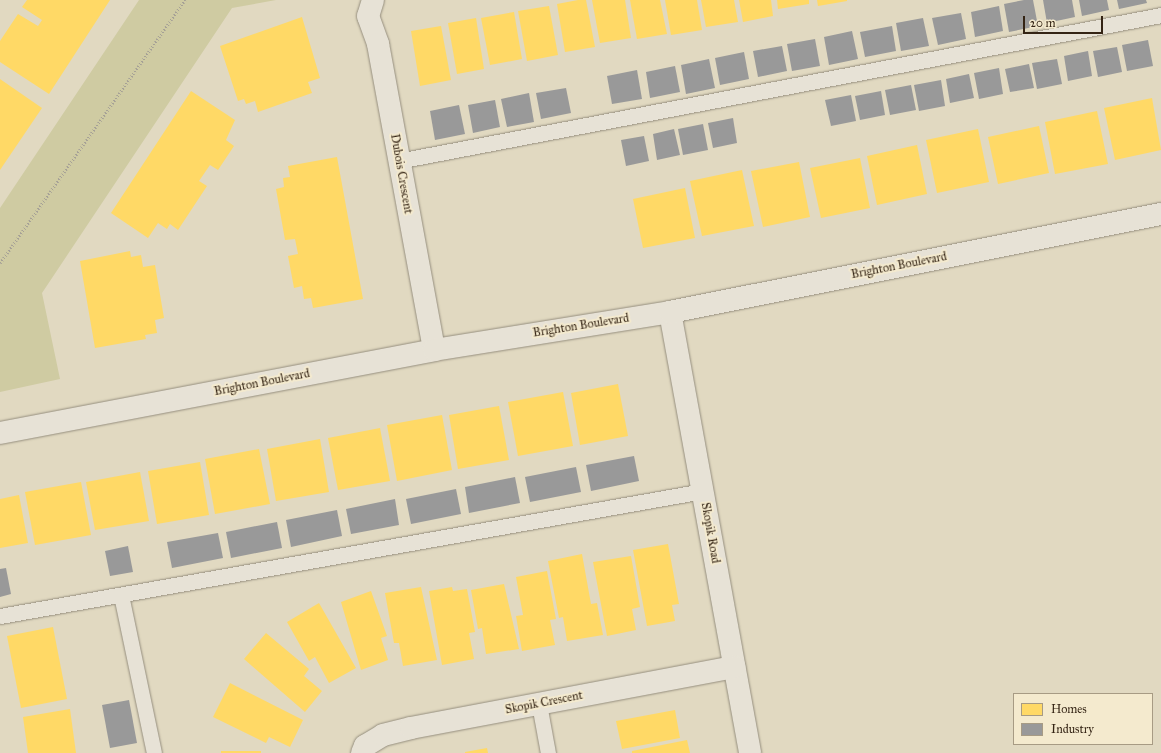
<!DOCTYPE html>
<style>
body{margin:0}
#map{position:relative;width:1161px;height:753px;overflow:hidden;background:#e1d9c1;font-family:"IM FELL Great Primer",serif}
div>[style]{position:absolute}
.green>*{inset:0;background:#cfcba2}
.homes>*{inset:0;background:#ffd966}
.industry>*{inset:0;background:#999}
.path>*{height:2.5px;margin-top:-1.25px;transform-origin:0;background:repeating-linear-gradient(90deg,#a6a196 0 1px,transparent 0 3px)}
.roads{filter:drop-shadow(0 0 1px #958e7e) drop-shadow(0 0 1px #958e7e)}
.service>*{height:15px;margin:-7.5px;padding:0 7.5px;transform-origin:7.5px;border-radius:7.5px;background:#e7e2d6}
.minor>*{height:22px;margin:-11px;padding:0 11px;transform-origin:11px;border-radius:11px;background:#e7e2d6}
.tertiary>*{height:22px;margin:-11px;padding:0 11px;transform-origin:11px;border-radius:11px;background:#e7e2d6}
span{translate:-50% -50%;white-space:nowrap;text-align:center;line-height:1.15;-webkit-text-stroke:4px #f4eace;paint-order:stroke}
.street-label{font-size:12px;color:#342414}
.legend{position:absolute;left:1013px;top:693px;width:140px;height:52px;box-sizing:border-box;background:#f4eace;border:1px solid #a79b84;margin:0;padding:5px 7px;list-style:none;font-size:12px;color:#342414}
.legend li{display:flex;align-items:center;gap:8px;height:20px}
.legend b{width:20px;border:1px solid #a79b84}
.scale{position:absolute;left:1023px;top:16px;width:80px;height:18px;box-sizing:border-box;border:2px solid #342414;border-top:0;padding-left:5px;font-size:12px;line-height:14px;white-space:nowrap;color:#342414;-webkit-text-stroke:3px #f4eace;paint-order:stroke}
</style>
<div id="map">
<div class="green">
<i style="clip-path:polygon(139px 0,276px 0,232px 8px,42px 293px,60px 379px,0 392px,0 208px)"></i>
</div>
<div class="homes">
<i style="clip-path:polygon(27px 0,110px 0,49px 94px,0 62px,0 41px,18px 14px,38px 26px,42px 20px,22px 7px)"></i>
<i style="clip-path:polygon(578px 0,586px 0,595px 47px,565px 52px,557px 4px)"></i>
<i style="clip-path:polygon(592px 0,625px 0,631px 38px,600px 43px)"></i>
<i style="clip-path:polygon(630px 0,660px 0,667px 34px,637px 39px)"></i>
<i style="clip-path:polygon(665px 0,697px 0,702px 30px,671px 35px)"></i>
<i style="clip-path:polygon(701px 0,734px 0,738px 22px,706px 27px)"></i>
<i style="clip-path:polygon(739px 0,771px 0,773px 16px,743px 22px)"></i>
<i style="clip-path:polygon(777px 0,809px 0,809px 4px,778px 9px)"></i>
<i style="clip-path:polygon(817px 0,847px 0,847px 1px,818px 6px)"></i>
<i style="clip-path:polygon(549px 6px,558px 55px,527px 61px,518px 11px)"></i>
<i style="clip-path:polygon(514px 12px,522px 59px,490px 65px,481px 18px)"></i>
<i style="clip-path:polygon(302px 17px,320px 78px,308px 82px,312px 93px,258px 112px,255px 101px,246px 104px,244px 99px,238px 101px,220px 46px)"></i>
<i style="clip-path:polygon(476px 18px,484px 69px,457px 74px,448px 23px)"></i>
<i style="clip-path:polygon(441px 26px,451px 80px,420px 86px,411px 31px)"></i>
<i style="clip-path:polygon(0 79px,42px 108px,0 170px)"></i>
<i style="clip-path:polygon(191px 91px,235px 120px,226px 140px,234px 146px,218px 170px,210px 165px,199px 181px,207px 186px,178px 230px,170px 224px,167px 229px,158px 223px,148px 238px,111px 213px)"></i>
<i style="clip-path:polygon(1152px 98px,1161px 150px,1115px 160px,1104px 108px)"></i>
<i style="clip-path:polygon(1097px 111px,1108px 164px,1055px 174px,1045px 122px)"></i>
<i style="clip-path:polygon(1039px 126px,1049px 173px,998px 184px,988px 137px)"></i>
<i style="clip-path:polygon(978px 129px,989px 182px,937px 193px,926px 140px)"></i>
<i style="clip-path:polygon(917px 145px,927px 194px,877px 205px,867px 156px)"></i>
<i style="clip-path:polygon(337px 157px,363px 299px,313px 308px,311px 298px,304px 299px,302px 286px,294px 288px,288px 256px,298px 254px,295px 239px,285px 240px,276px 189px,284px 187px,283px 178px,290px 177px,288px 166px)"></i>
<i style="clip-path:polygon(860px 158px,870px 208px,821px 218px,810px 168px)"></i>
<i style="clip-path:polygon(799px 162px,810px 217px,763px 227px,751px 171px)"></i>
<i style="clip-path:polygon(742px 170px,754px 226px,702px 236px,690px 181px)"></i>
<i style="clip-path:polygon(685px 188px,695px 238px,643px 248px,633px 199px)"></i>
<i style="clip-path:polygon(130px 251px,131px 257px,141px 255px,143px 267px,155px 265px,164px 318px,155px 320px,157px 333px,145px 335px,146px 339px,95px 348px,80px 261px)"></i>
<i style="clip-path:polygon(618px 384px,628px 436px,580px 445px,571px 393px)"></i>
<i style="clip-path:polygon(563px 392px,573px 446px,518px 456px,508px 402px)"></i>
<i style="clip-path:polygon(499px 406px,509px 460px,458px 469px,449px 415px)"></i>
<i style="clip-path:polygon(442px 415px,452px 470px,397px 481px,387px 425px)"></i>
<i style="clip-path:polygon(380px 428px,390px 481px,338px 490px,328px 438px)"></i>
<i style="clip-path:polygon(320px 439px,329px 492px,276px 501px,267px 449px)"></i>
<i style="clip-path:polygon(259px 449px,270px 504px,215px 514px,205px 459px)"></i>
<i style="clip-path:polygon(200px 462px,209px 515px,157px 524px,148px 471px)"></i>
<i style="clip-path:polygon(140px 472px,149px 521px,95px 530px,86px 482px)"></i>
<i style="clip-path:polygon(81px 482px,91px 535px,35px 545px,25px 492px)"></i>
<i style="clip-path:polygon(19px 495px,28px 543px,0 548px,0 499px)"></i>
<i style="clip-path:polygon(668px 544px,679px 604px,672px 605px,675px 621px,647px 626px,633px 550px)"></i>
<i style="clip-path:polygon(582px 554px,591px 604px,597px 603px,603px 635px,567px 641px,563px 617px,559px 618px,548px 561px)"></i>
<i style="clip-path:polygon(631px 556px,640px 607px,632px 609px,636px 630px,607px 636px,593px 562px)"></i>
<i style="clip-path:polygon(547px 571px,556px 619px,550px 620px,555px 645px,522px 651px,516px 616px,523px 615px,516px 577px)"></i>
<i style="clip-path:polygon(504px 584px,519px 649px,486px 654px,482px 628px,478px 629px,471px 590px)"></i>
<i style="clip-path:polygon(421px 587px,437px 660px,403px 666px,399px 643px,394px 643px,385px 593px)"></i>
<i style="clip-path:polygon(452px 587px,453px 591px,467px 589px,475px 632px,469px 633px,474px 659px,442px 665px,429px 591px)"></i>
<i style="clip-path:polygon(371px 591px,387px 636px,381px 638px,388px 660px,361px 670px,341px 602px)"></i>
<i style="clip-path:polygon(319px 603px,356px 668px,329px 683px,315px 657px,309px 661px,287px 622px)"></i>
<i style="clip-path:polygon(53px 627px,67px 699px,21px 708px,7px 636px)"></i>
<i style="clip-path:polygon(266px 633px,309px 669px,304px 676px,322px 691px,305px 712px,244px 659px)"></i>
<i style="clip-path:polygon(230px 683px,303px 720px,290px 747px,269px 737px,266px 743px,213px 717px)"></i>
<i style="clip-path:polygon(70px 709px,76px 753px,28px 753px,23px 717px)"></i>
<i style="clip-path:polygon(675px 710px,680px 738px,622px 749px,616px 721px)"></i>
<i style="clip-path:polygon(687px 740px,690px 753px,632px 753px,632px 751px)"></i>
<i style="clip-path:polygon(487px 748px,488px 753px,465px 753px,465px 752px)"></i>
<i style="clip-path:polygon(221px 751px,261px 751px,261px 753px,221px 753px)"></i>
</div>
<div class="industry">
<i style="clip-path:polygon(1024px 0,1033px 0,1038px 26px,1009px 32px,1004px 4px)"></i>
<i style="clip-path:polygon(1043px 0,1072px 0,1075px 17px,1047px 23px)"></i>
<i style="clip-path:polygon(1079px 0,1107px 0,1109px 10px,1082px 16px)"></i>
<i style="clip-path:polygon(1117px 0,1146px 0,1147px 3px,1119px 9px)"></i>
<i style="clip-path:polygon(999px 6px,1003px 31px,975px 37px,971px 12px)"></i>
<i style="clip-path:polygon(961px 13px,966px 39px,938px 45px,932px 18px)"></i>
<i style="clip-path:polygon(923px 18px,929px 46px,901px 51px,896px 23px)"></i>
<i style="clip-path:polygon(892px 26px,896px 51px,865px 57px,860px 32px)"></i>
<i style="clip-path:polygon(852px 31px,858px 59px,829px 65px,824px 37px)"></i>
<i style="clip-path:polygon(815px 39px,820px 66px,792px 71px,787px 44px)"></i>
<i style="clip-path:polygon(1148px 40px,1153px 66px,1127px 71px,1122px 45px)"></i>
<i style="clip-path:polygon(782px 46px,787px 71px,758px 77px,753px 51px)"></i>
<i style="clip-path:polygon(1117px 47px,1122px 72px,1098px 77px,1093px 51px)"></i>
<i style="clip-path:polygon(1088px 51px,1092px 76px,1068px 81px,1064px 56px)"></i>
<i style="clip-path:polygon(744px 52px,749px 79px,720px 85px,715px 58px)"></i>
<i style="clip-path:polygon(709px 59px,715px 88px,686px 94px,681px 65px)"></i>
<i style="clip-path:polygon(1057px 59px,1062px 84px,1037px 89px,1032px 63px)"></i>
<i style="clip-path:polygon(1029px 64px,1034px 88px,1010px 92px,1005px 69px)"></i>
<i style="clip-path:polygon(675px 66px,680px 92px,650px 98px,646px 72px)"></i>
<i style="clip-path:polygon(999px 68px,1003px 94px,979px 99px,974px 73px)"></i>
<i style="clip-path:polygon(637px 70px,642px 99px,612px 104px,607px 76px)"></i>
<i style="clip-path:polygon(969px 74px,974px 98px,950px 103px,946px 79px)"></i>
<i style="clip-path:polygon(941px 80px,945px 106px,919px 111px,914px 85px)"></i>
<i style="clip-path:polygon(911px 85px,916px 110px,890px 115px,885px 90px)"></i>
<i style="clip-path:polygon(566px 88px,571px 113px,541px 119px,536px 93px)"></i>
<i style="clip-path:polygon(881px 91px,885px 115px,860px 120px,855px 96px)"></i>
<i style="clip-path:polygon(529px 93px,534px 122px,507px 127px,501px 99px)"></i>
<i style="clip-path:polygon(851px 95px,856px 121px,831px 126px,825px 100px)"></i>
<i style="clip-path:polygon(495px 100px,500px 127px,473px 133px,468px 105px)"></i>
<i style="clip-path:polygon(459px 105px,465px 134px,435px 140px,430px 111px)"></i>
<i style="clip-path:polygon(733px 118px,737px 143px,713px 148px,708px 123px)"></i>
<i style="clip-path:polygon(703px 124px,708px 150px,683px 155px,678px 129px)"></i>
<i style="clip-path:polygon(674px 129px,680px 155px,657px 160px,653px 134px)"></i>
<i style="clip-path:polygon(644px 136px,649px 161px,626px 166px,621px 140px)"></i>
<i style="clip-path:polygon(634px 456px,639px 481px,591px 491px,586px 465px)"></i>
<i style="clip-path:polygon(576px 467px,581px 492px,530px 502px,525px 477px)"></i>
<i style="clip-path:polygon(515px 477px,520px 503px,469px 513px,465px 487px)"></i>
<i style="clip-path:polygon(456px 489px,461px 514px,411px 524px,406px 499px)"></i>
<i style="clip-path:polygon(395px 499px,399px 525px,351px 534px,346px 509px)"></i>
<i style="clip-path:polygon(337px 510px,342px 536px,291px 547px,286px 520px)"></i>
<i style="clip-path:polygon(277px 522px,282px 548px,231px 558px,226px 532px)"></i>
<i style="clip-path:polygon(218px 533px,223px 558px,172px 568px,167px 542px)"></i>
<i style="clip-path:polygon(128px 546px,133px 572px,110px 576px,105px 551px)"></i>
<i style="clip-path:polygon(6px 568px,11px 594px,0 597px,0 569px)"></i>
<i style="clip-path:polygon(129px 700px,137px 743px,110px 748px,102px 705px)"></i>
</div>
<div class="path">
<i style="left:0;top:263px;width:322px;rotate:-54.9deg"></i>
</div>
<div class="roads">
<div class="service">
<i style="left:398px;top:161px;width:777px;rotate:-10.83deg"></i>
<i style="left:121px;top:595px;width:161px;rotate:78.2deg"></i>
<i style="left:0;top:616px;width:714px;rotate:-10.08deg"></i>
<i style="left:539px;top:704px;width:50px;rotate:79.6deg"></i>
</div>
<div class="minor">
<i style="left:373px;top:0;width:17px;rotate:107deg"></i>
<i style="left:368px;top:16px;width:30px;rotate:70deg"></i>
<i style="left:378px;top:44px;width:311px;rotate:79.6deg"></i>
<i style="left:670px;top:312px;width:448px;rotate:79.7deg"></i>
<i style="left:362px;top:753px;width:8px;rotate:-67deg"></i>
<i style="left:365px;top:746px;width:21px;rotate:-31deg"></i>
<i style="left:383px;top:735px;width:29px;rotate:-14deg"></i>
<i style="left:411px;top:728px;width:329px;rotate:-10.7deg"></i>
</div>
<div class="tertiary">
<i style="left:0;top:433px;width:442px;rotate:-10.8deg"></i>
<i style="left:434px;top:350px;width:239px;rotate:-9.1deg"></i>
<i style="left:670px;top:312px;width:501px;rotate:-11.29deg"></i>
</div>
</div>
<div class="street-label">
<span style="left:401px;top:174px;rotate:80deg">Dubois Crescent</span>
<span style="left:899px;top:266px;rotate:-11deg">Brighton Boulevard</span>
<span style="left:581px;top:326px;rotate:-9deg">Brighton Boulevard</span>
<span style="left:262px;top:383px;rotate:-11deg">Brighton Boulevard</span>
<span style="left:710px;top:533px;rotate:80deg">Skopik Road</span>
<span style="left:544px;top:703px;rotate:-11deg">Skopik Crescent</span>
</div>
<ul class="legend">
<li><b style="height:11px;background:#ffd966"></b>Homes</li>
<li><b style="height:11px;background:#999"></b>Industry</li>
</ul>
<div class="scale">20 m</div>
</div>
